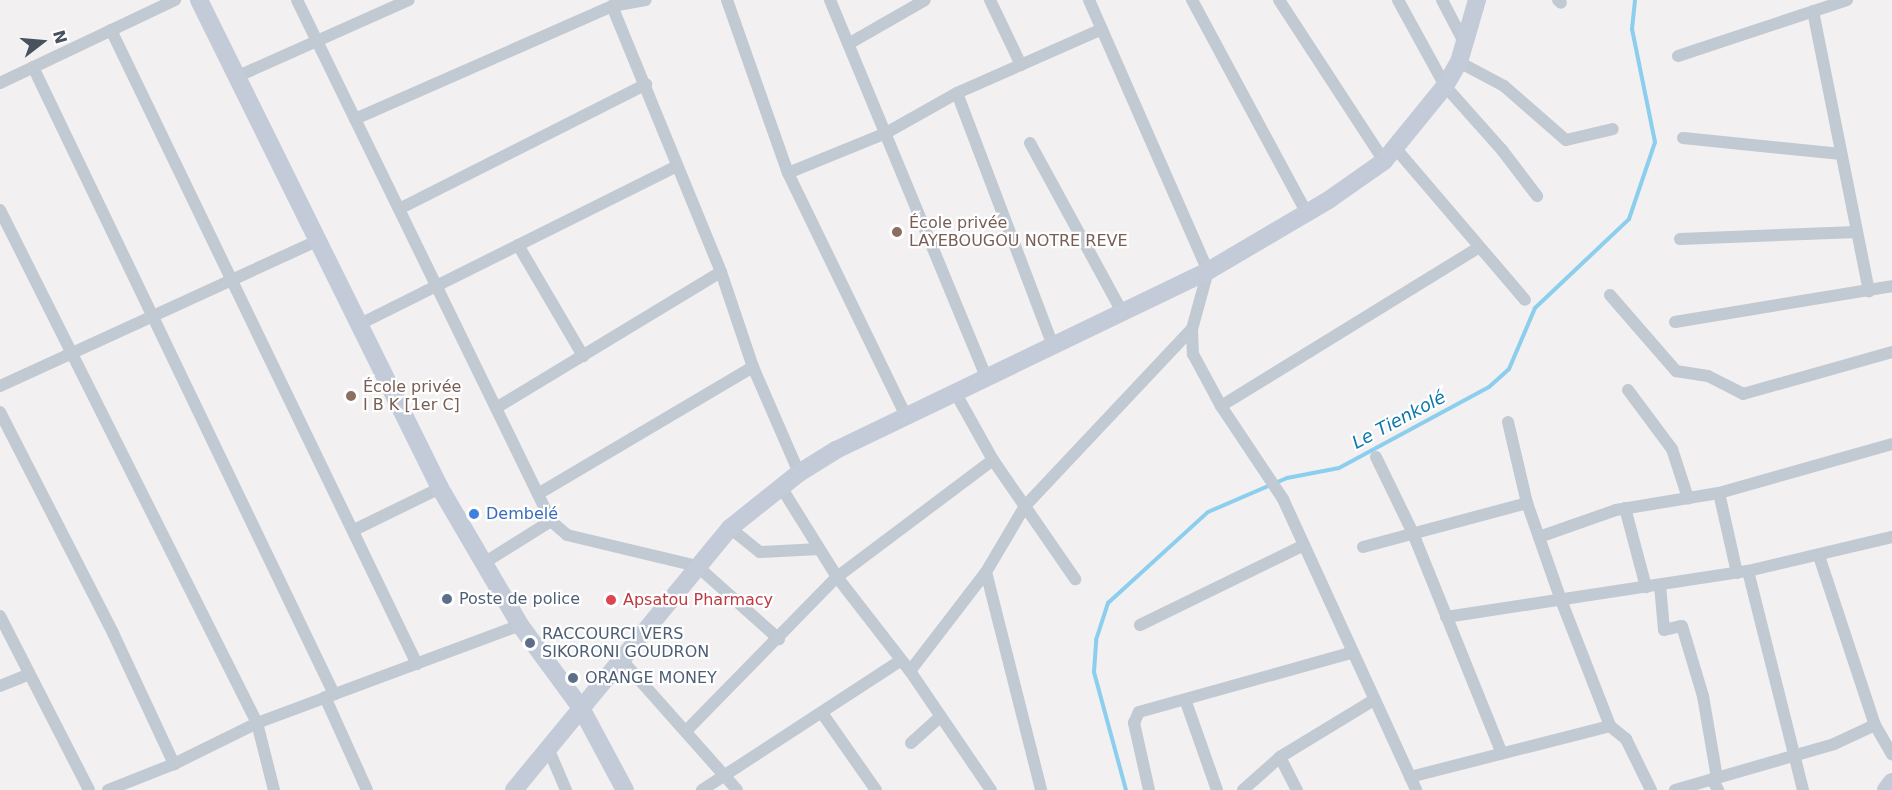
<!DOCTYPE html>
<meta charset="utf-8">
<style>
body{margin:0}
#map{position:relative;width:1892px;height:790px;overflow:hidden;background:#f2f0f0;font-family:"DejaVu Sans",sans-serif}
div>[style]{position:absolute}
.stream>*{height:4px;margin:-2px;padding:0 2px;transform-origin:2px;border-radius:2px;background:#8cceed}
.street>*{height:12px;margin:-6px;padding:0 6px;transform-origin:6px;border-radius:6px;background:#c1c9d2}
.secondary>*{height:18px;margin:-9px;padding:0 9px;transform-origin:9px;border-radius:9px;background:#c3cbd9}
.dots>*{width:16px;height:16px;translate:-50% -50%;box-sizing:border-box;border:3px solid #fff;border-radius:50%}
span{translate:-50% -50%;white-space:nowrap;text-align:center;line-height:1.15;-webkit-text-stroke:4.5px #fff;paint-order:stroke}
.education-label{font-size:16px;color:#785e54}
.left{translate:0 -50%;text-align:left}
.shop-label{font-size:16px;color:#366cbe}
.service-label{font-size:16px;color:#4e5e75}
.health-label{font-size:16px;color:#be3a42}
.water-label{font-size:18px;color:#0b79ad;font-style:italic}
.north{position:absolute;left:12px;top:12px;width:60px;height:60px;-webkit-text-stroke:4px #fff;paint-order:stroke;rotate:74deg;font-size:16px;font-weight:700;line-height:24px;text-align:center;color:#48515e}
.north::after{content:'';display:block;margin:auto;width:21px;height:27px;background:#48515e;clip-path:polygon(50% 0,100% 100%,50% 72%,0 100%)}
</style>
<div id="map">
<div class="stream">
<i style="left:1126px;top:790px;width:122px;rotate:-105.2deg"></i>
<i style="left:1094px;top:672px;width:32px;rotate:-86deg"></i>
<i style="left:1096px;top:640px;width:39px;rotate:-72deg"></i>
<i style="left:1108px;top:603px;width:135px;rotate:-42.3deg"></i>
<i style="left:1208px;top:512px;width:86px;rotate:-23.3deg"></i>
<i style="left:1287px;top:478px;width:53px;rotate:-10.9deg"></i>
<i style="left:1339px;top:468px;width:170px;rotate:-28.4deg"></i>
<i style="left:1489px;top:387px;width:27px;rotate:-42deg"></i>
<i style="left:1509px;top:369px;width:66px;rotate:-66.9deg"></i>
<i style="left:1535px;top:308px;width:129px;rotate:-43.4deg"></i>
<i style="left:1629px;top:219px;width:81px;rotate:-71.3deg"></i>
<i style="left:1655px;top:142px;width:115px;rotate:-101.5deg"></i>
<i style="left:1632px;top:29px;width:29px;rotate:-84deg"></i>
</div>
<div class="street">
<i style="left:297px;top:0;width:580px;rotate:64.01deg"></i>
<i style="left:551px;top:521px;width:21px;rotate:41deg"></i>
<i style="left:567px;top:535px;width:134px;rotate:13.4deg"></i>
<i style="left:697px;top:566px;width:110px;rotate:41.7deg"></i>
<i style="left:727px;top:0;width:183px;rotate:70.6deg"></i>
<i style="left:788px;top:173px;width:270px;rotate:64.1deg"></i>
<i style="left:830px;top:0;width:407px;rotate:67.5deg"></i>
<i style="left:990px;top:0;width:72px;rotate:64.5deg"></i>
<i style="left:1089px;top:0;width:296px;rotate:66.3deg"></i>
<i style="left:1208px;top:271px;width:60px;rotate:105.4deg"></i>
<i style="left:1192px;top:329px;width:25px;rotate:88deg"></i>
<i style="left:1193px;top:354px;width:59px;rotate:61.7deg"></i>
<i style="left:1221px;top:406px;width:112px;rotate:56.3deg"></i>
<i style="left:1283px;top:499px;width:320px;rotate:65.4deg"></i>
<i style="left:1192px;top:0;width:241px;rotate:61.7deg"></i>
<i style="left:1279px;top:0;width:192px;rotate:56.9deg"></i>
<i style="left:1398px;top:0;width:98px;rotate:61.3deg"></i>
<i style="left:1445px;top:86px;width:86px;rotate:48.3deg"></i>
<i style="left:1502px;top:150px;width:58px;rotate:52.7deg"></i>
<i style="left:1442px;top:0;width:50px;rotate:62.4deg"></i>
<i style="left:1558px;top:0;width:4px;rotate:45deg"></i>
<i style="left:612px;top:6px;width:287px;rotate:67.7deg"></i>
<i style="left:721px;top:272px;width:100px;rotate:71.4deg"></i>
<i style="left:753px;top:367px;width:116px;rotate:66.5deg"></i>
<i style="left:1813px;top:11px;width:286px;rotate:78.7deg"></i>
<i style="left:111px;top:30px;width:704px;rotate:64.24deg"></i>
<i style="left:850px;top:43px;width:86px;rotate:-29.8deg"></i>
<i style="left:1678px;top:56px;width:178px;rotate:-18.3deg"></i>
<i style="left:1459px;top:62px;width:51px;rotate:28.1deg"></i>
<i style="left:1504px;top:86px;width:82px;rotate:41.1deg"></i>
<i style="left:1566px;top:140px;width:48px;rotate:-13.2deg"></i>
<i style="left:33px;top:67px;width:696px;rotate:64.36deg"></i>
<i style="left:236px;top:77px;width:189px;rotate:-24deg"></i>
<i style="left:0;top:83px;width:194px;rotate:-25.4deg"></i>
<i style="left:957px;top:93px;width:267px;rotate:69.2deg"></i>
<i style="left:355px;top:119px;width:281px;rotate:-23.7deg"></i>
<i style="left:612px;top:6px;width:34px;rotate:-10deg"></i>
<i style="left:1683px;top:138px;width:159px;rotate:5.8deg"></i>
<i style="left:1030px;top:143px;width:190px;rotate:61.4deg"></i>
<i style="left:1397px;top:150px;width:197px;rotate:49.5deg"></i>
<i style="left:788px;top:173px;width:106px;rotate:-22.2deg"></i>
<i style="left:886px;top:133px;width:81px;rotate:-29.4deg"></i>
<i style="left:957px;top:93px;width:158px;rotate:-23.8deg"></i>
<i style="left:399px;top:209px;width:277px;rotate:-26.8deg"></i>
<i style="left:0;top:210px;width:574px;rotate:63.39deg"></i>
<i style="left:257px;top:723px;width:69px;rotate:75.8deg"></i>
<i style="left:1680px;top:239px;width:177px;rotate:-2.3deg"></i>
<i style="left:518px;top:245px;width:129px;rotate:59.6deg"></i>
<i style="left:1610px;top:295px;width:101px;rotate:49deg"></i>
<i style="left:1676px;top:371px;width:32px;rotate:9deg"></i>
<i style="left:1708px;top:376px;width:39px;rotate:27deg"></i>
<i style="left:1743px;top:394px;width:155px;rotate:-15.7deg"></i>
<i style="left:1675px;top:322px;width:220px;rotate:-9.4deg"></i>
<i style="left:360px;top:324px;width:354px;rotate:-26.5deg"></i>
<i style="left:0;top:386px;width:348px;rotate:-24.6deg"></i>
<i style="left:1628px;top:390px;width:74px;rotate:53.3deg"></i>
<i style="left:1672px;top:449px;width:52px;rotate:71.9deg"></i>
<i style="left:955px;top:392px;width:78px;rotate:60.8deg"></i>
<i style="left:993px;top:460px;width:145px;rotate:55.4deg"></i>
<i style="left:1221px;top:406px;width:302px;rotate:-31.6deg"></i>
<i style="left:496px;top:408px;width:263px;rotate:-31.2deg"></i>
<i style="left:0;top:412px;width:248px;rotate:62.9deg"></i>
<i style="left:113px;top:633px;width:145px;rotate:65deg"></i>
<i style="left:1508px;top:422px;width:83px;rotate:76.8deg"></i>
<i style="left:1527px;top:503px;width:103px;rotate:70.7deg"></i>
<i style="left:1561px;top:600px;width:135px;rotate:68.7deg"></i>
<i style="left:1610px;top:726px;width:21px;rotate:39deg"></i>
<i style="left:1626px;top:739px;width:57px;rotate:63.9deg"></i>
<i style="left:1376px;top:457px;width:82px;rotate:64.1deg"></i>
<i style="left:1412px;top:531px;width:240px;rotate:68deg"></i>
<i style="left:781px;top:487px;width:106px;rotate:58.1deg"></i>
<i style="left:837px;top:577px;width:119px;rotate:52.2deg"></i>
<i style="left:910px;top:671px;width:144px;rotate:55.8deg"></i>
<i style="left:1719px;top:493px;width:82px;rotate:77.3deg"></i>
<i style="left:538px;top:494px;width:250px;rotate:-30.6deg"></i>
<i style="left:1625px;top:508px;width:82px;rotate:75.1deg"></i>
<i style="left:730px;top:528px;width:38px;rotate:39deg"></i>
<i style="left:760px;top:552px;width:59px;rotate:-2.9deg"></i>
<i style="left:354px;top:530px;width:96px;rotate:-26deg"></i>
<i style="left:1539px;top:537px;width:82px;rotate:-19.3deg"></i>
<i style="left:1616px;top:510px;width:104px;rotate:-9.4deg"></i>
<i style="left:1719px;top:493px;width:180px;rotate:-15.8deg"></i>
<i style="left:1363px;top:547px;width:170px;rotate:-15deg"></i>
<i style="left:1819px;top:556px;width:178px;rotate:71.7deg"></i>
<i style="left:1875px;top:725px;width:34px;rotate:60deg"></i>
<i style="left:482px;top:564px;width:81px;rotate:-31.9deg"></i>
<i style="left:1748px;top:571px;width:226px;rotate:75.9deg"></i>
<i style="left:986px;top:572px;width:225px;rotate:75.8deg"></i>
<i style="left:1660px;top:585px;width:45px;rotate:84.9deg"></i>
<i style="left:1664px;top:630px;width:18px;rotate:-13deg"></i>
<i style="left:1682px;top:626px;width:73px;rotate:73.3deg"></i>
<i style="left:1703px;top:696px;width:83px;rotate:80.3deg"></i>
<i style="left:0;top:616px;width:195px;rotate:62.9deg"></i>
<i style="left:1446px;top:617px;width:305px;rotate:-8.7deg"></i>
<i style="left:1748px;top:571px;width:148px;rotate:-13.3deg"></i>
<i style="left:1140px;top:625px;width:180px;rotate:-26deg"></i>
<i style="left:620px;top:658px;width:176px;rotate:48.4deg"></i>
<i style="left:910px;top:671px;width:125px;rotate:-52.5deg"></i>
<i style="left:986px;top:572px;width:77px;rotate:-59.4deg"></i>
<i style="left:1025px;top:506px;width:243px;rotate:-46.7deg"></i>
<i style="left:0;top:686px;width:31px;rotate:-22deg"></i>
<i style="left:325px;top:697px;width:102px;rotate:65.7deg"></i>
<i style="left:1186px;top:702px;width:93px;rotate:70.6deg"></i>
<i style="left:822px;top:713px;width:94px;rotate:55deg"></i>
<i style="left:686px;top:731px;width:216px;rotate:-45.6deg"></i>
<i style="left:837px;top:577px;width:195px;rotate:-36.9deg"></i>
<i style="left:911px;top:743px;width:40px;rotate:-42deg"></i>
<i style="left:548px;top:748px;width:46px;rotate:66.8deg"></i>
<i style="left:1280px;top:757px;width:37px;rotate:63deg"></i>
<i style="left:1410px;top:777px;width:206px;rotate:-14.3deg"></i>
<i style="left:1712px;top:779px;width:13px;rotate:61deg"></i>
<i style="left:108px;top:790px;width:71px;rotate:-21.5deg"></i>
<i style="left:174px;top:764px;width:93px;rotate:-26.3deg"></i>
<i style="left:257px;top:723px;width:281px;rotate:-20.4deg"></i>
<i style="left:702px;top:790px;width:236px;rotate:-33.1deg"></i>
<i style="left:1149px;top:790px;width:69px;rotate:-102.6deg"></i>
<i style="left:1134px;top:723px;width:12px;rotate:-66deg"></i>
<i style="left:1139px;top:712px;width:219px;rotate:-15.6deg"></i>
<i style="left:1243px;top:790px;width:50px;rotate:-41.7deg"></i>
<i style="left:1280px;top:757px;width:108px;rotate:-31.3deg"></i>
<i style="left:1675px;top:790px;width:166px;rotate:-16.1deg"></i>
<i style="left:1834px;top:744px;width:45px;rotate:-24.9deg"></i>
</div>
<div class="secondary">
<i style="left:199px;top:0;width:544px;rotate:63.72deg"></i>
<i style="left:440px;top:488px;width:159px;rotate:59.7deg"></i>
<i style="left:520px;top:625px;width:103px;rotate:53.7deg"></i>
<i style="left:581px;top:708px;width:93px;rotate:61.8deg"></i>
<i style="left:514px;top:790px;width:340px;rotate:-50.5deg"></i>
<i style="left:730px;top:528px;width:88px;rotate:-38.6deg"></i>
<i style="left:799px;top:473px;width:44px;rotate:-31.9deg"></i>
<i style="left:836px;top:450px;width:413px;rotate:-25.7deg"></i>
<i style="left:1208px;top:271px;width:142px;rotate:-30.5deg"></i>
<i style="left:1330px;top:199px;width:66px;rotate:-35.1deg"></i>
<i style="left:1384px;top:161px;width:97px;rotate:-50.9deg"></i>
<i style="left:1445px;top:86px;width:28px;rotate:-60deg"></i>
<i style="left:1459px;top:62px;width:65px;rotate:-73.8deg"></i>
<i style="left:1886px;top:790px;width:10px;rotate:-53deg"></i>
</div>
<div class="dots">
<i style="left:897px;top:232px;background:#8d6e63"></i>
<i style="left:351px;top:396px;background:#8d6e63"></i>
<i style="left:474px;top:514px;background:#3f7fe0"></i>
<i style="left:447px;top:599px;background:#5c6f8a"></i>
<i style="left:611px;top:600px;background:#e0444e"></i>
<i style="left:530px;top:643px;background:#5c6f8a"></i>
<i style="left:573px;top:678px;background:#5c6f8a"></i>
</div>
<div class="education-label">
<span class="left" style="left:909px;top:232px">École privée<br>LAYEBOUGOU NOTRE REVE</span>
<span class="left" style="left:363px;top:396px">École privée<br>I B K [1er C]</span>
</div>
<div class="shop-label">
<span class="left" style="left:486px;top:514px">Dembelé</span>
</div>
<div class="service-label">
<span class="left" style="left:459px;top:599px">Poste de police</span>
<span class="left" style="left:542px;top:643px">RACCOURCI VERS<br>SIKORONI GOUDRON</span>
<span class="left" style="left:585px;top:678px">ORANGE MONEY</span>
</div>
<div class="health-label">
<span class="left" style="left:623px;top:600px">Apsatou Pharmacy</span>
</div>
<div class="water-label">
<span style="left:1399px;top:420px;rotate:-28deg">Le Tienkolé</span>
</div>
<div class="north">N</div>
</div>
